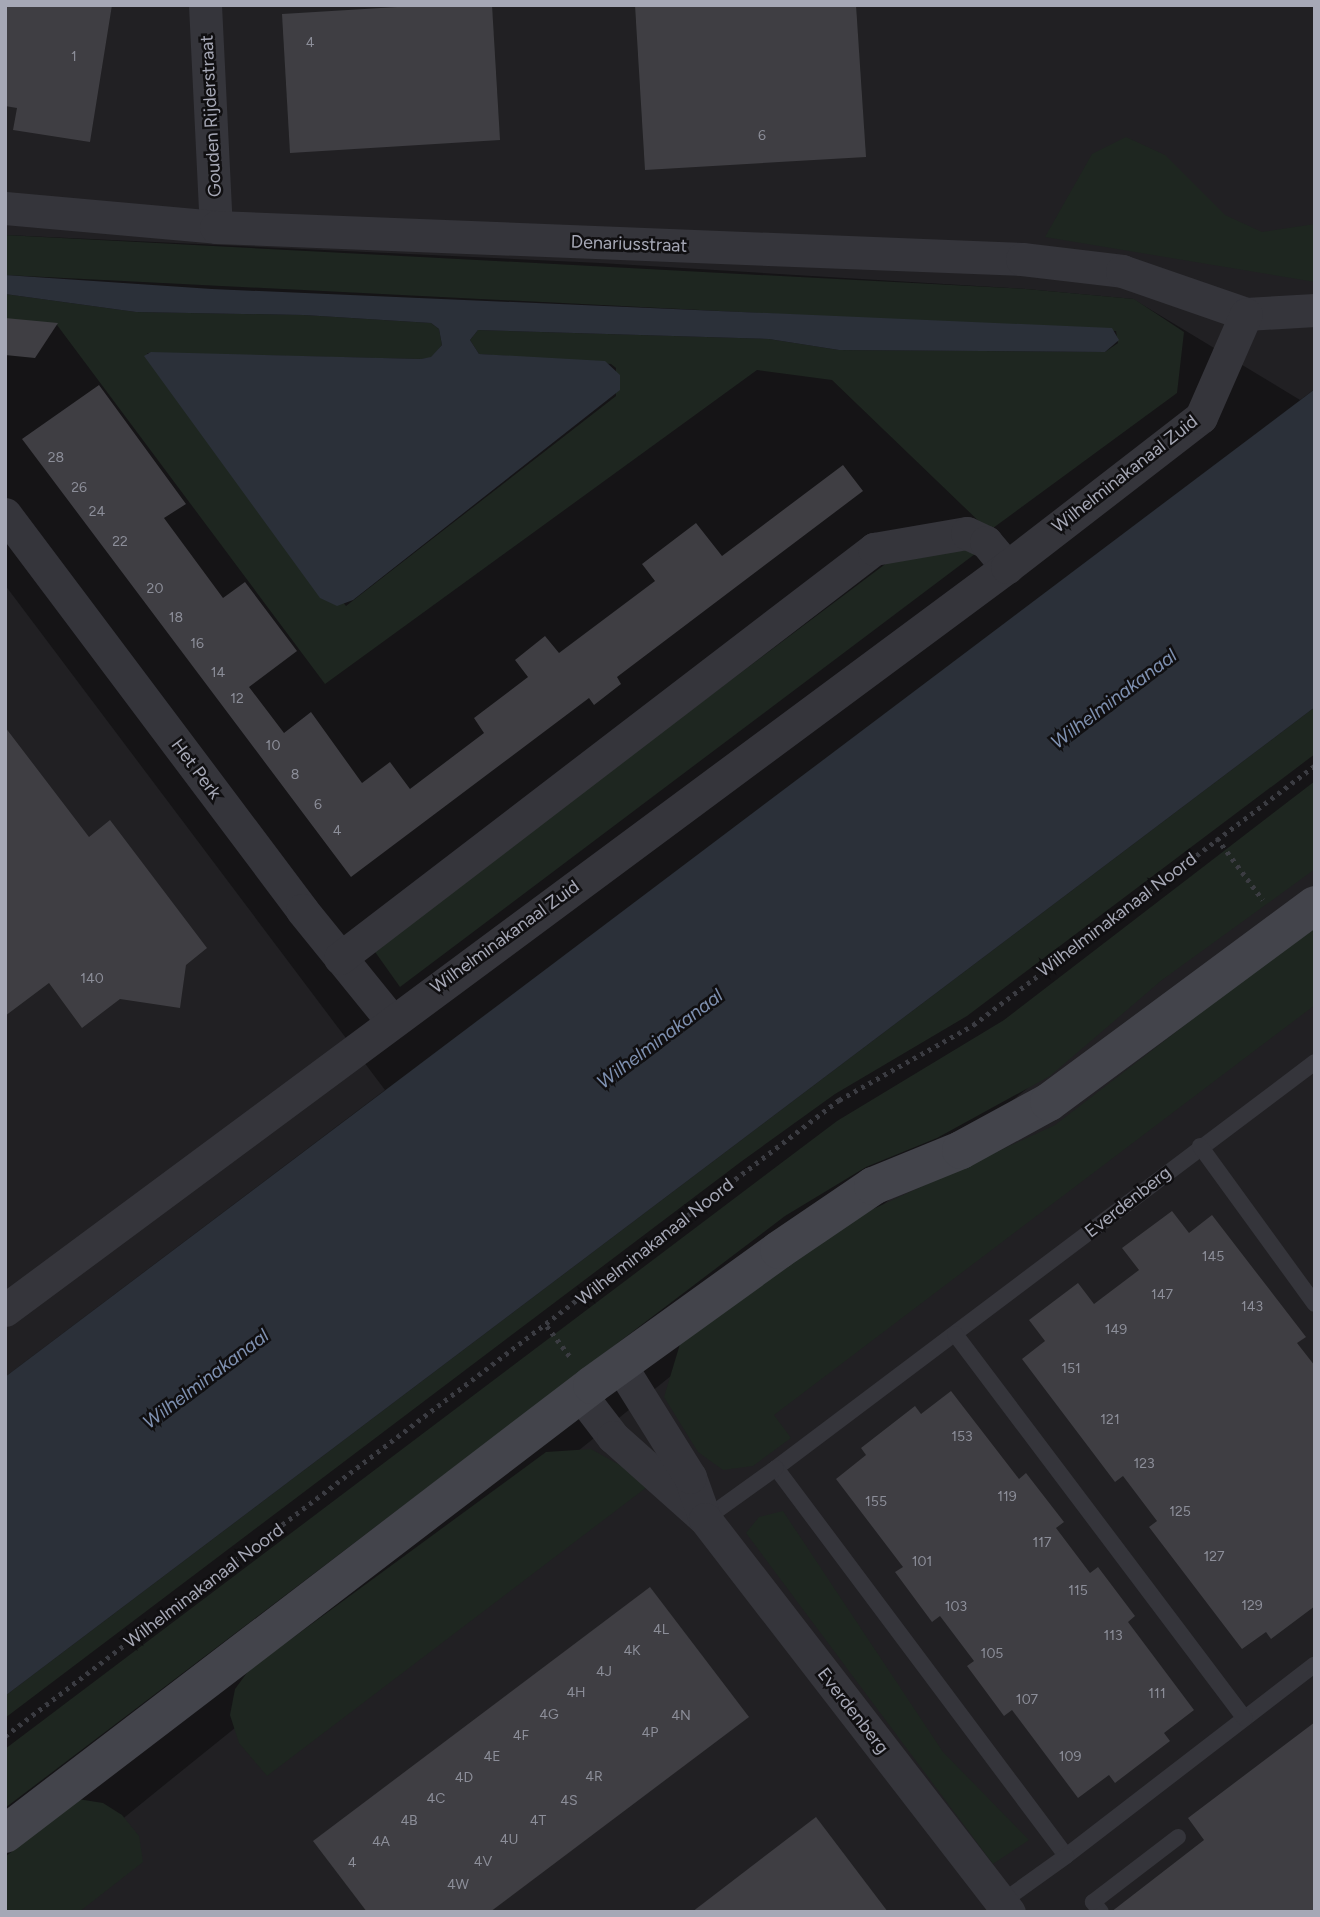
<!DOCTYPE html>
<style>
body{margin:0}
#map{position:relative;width:1320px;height:1917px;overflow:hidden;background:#151416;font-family:Figtree,sans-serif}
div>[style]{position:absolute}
.built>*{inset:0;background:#212023}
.green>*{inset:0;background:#1e2620}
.water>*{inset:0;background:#2b3039}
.building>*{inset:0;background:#3f3e43}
.path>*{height:4.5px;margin-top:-2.25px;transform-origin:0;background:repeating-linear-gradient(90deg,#3b3c42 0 3.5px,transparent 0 8.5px)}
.lane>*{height:16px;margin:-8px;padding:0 8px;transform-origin:8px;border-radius:8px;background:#35353b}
.street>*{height:33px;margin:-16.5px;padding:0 16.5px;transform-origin:16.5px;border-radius:16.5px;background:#35353b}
.secondary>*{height:38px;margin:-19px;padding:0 19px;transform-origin:19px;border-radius:19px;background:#43444b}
span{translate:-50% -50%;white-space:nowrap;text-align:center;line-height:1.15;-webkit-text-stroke:5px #100f11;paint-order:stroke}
.number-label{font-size:14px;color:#8c8e99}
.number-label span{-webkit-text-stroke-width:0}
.street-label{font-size:18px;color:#a6a8b6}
.water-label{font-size:19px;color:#7e90b0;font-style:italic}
.frame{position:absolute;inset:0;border:7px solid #a6a8b6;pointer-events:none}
</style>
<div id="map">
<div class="built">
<i style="clip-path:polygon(5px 5px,1315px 5px,1315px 389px,1300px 400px,1133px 299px,1026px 289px,600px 263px,5px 235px)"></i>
<i style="clip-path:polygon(5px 585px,385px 1090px,5px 1377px)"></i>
<i style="clip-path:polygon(1315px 856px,1315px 1912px,8px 1912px,163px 1786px)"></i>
</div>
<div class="green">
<i style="clip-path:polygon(1126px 137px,1165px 155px,1225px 215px,1262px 232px,1315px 224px,1315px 282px,1045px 237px,1092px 154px)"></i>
<i style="clip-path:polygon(5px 235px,1026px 289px,1134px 299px,1184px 332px,1177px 393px,989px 531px,832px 380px,757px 370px,325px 684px,57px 325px,5px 320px,5px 294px,136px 312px,304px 315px,431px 323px,439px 329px,442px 345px,431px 358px,421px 359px,147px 353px,346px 606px,616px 396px,616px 368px,611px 364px,479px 354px,470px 340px,478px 330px,769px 339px,839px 350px,1105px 352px,1118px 343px,1116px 331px,5px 275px)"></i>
<i style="clip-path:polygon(961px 540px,975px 554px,400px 987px,373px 949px,896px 556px)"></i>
<i style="clip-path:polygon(1315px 707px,1315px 754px,967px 1016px,835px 1094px,742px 1161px,5px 1718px,5px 1696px)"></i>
<i style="clip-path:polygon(1315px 781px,1315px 869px,1162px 980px,1050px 1076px,937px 1138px,866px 1167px,785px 1216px,5px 1808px,5px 1749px,837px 1121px,1004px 1020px)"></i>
<i style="clip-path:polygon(1315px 925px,1315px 1005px,774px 1415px,791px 1438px,753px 1466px,723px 1470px,698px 1452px,664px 1397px,680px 1344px,793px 1260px,871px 1210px,1055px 1125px)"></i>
<i style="clip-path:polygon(591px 1449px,627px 1469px,647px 1487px,267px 1776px,239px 1743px,230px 1715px,235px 1689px,249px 1670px,546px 1452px)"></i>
<i style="clip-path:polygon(783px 1511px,943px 1752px,1029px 1840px,993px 1864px,746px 1533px,759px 1517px)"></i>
<i style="clip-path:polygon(78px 1799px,103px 1803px,122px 1815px,139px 1836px,143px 1862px,79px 1912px,5px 1912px,5px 1857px)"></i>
</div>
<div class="water">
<i style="clip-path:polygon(5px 275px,212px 289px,1112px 328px,1119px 340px,1105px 352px,839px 350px,769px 339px,478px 330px,470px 340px,479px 354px,605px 361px,620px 375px,620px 390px,353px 600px,337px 606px,320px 598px,144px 356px,151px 352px,421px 359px,431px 357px,442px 345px,439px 329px,431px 323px,304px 315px,136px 312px,5px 294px)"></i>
<i style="clip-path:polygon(1315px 389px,1315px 707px,5px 1696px,5px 1377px)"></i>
</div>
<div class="building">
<i style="clip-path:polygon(5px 5px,112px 5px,90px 142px,13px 130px,17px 108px,5px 106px)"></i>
<i style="clip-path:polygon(430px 5px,492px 5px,500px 140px,290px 153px,282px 14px)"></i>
<i style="clip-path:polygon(635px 5px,856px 5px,866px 157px,645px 170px)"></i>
<i style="clip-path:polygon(5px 318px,58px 323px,35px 358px,5px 355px)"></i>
<i style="clip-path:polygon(99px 385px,186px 504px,164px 518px,223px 598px,245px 582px,297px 651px,249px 687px,284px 733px,311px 712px,362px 783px,390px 762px,410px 789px,484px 733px,474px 718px,528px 677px,515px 660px,545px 636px,559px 653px,655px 581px,642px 564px,696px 523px,722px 556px,843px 465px,863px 491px,617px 677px,621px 684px,594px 705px,589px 698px,351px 877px,22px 439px)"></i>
<i style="clip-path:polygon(5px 727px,89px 837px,110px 820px,207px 948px,186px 965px,180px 1008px,120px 999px,82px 1028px,49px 983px,5px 1016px)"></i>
<i style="clip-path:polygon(1172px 1211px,1189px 1233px,1212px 1215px,1306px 1337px,1297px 1343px,1315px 1366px,1315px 1606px,1271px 1639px,1266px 1632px,1242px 1649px,1149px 1527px,1157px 1521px,1123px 1476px,1115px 1482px,1022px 1359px,1045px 1341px,1029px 1320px,1078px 1283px,1094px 1304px,1139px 1270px,1122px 1248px)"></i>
<i style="clip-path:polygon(951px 1391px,1019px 1479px,1026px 1473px,1064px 1522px,1056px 1528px,1090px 1573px,1098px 1567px,1135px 1616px,1128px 1622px,1194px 1710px,1164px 1733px,1170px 1741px,1115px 1783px,1109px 1775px,1078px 1798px,1012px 1710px,1004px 1716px,967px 1666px,974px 1661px,940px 1616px,932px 1622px,895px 1572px,903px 1567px,836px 1479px,866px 1455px,861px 1448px,915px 1406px,921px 1414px)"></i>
<i style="clip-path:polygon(650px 1587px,749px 1717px,490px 1912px,367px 1912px,313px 1841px)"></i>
<i style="clip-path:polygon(1315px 1722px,1315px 1912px,1111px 1912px,1204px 1840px,1188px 1818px)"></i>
<i style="clip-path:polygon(816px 1817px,888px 1912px,692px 1912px)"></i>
</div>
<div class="path">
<i style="left:1217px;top:838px;width:77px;rotate:53.4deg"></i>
<i style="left:547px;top:1326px;width:38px;rotate:53deg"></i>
<i style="left:5px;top:1736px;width:1049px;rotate:-37.33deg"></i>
<i style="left:839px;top:1100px;width:154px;rotate:-29.2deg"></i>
<i style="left:973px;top:1025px;width:430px;rotate:-37.2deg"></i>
</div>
<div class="lane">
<i style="left:1315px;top:1062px;width:675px;rotate:143.01deg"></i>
<i style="left:776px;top:1468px;width:484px;rotate:53.2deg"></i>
<i style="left:1066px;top:1856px;width:314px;rotate:-37.6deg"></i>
<i style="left:1200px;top:1146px;width:195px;rotate:54deg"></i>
<i style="left:955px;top:1334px;width:481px;rotate:53deg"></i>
<i style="left:705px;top:1519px;width:87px;rotate:-35.7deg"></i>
<i style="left:1002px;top:1902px;width:79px;rotate:-35.7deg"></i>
<i style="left:1101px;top:1912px;width:13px;rotate:-129deg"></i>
<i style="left:1093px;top:1902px;width:107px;rotate:-37.4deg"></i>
</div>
<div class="street">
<i style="left:205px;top:5px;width:222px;rotate:87.2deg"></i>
<i style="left:5px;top:208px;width:212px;rotate:5.1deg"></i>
<i style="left:216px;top:227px;width:807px;rotate:2.27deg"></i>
<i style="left:1022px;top:259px;width:101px;rotate:6.8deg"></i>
<i style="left:1122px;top:271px;width:131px;rotate:19.1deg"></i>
<i style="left:1246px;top:314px;width:69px;rotate:-3.3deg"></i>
<i style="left:5px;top:514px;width:495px;rotate:53.1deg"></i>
<i style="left:302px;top:910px;width:143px;rotate:51deg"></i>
<i style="left:340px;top:958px;width:673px;rotate:-37.45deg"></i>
<i style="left:874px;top:549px;width:94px;rotate:-9.8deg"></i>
<i style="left:967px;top:533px;width:21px;rotate:25deg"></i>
<i style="left:986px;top:542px;width:33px;rotate:50deg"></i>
<i style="left:5px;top:1310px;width:1247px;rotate:-36.56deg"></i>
<i style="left:1007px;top:567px;width:245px;rotate:-37.7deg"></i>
<i style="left:1201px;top:417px;width:112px;rotate:-66.4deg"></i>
<i style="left:580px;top:1394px;width:54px;rotate:52.5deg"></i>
<i style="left:613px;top:1437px;width:123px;rotate:41.7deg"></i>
<i style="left:705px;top:1519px;width:45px;rotate:-109.7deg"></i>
<i style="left:690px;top:1477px;width:132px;rotate:-122deg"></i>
<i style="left:705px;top:1519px;width:497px;rotate:52.3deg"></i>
</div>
<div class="secondary">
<i style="left:5px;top:1834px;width:739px;rotate:-37.41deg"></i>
<i style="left:592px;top:1385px;width:231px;rotate:-35.8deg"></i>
<i style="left:779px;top:1250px;width:114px;rotate:-34.2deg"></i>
<i style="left:873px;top:1186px;width:95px;rotate:-22.2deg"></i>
<i style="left:961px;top:1150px;width:100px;rotate:-28.6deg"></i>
<i style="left:1049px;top:1102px;width:331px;rotate:-36.5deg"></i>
</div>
<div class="number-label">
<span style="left:310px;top:43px">4</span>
<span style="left:74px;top:57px">1</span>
<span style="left:762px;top:136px">6</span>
<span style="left:56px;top:458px">28</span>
<span style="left:79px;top:488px">26</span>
<span style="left:97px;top:512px">24</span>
<span style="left:120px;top:542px">22</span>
<span style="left:155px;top:589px">20</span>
<span style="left:176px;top:618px">18</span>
<span style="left:197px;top:644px">16</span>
<span style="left:218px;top:673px">14</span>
<span style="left:237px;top:699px">12</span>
<span style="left:273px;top:746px">10</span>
<span style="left:295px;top:775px">8</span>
<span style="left:318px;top:805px">6</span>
<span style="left:337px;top:831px">4</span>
<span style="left:92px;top:979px">140</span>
<span style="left:1213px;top:1257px">145</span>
<span style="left:1162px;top:1295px">147</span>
<span style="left:1252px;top:1307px">143</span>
<span style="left:1116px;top:1330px">149</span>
<span style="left:1071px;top:1369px">151</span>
<span style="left:1110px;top:1420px">121</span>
<span style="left:962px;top:1437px">153</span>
<span style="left:1144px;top:1464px">123</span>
<span style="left:1007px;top:1497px">119</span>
<span style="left:876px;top:1502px">155</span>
<span style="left:1180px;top:1512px">125</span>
<span style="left:1042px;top:1543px">117</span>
<span style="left:1214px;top:1557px">127</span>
<span style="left:922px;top:1562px">101</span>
<span style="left:1078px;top:1591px">115</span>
<span style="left:1252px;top:1606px">129</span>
<span style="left:956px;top:1607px">103</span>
<span style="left:661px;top:1630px">4L</span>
<span style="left:1113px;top:1636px">113</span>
<span style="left:632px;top:1651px">4K</span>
<span style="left:992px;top:1654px">105</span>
<span style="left:604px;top:1672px">4J</span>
<span style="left:576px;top:1693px">4H</span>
<span style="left:1157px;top:1694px">111</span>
<span style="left:1027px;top:1700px">107</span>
<span style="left:549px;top:1715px">4G</span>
<span style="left:681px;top:1716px">4N</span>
<span style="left:650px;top:1733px">4P</span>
<span style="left:521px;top:1736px">4F</span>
<span style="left:492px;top:1757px">4E</span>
<span style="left:1070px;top:1757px">109</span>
<span style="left:594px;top:1777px">4R</span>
<span style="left:464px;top:1778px">4D</span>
<span style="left:436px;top:1799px">4C</span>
<span style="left:569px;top:1801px">4S</span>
<span style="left:409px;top:1821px">4B</span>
<span style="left:538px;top:1821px">4T</span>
<span style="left:509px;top:1840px">4U</span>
<span style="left:381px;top:1842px">4A</span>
<span style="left:483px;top:1862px">4V</span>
<span style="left:352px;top:1863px">4</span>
<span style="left:458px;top:1885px">4W</span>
</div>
<div class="street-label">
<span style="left:211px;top:116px;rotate:-93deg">Gouden Rijderstraat</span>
<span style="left:629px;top:244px;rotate:2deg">Denariusstraat</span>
<span style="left:1125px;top:474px;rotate:-38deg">Wilhelminakanaal Zuid</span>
<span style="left:196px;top:769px;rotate:53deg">Het Perk</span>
<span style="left:1117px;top:915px;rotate:-37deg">Wilhelminakanaal Noord</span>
<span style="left:505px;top:937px;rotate:-36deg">Wilhelminakanaal Zuid</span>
<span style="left:1128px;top:1202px;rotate:-38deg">Everdenberg</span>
<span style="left:655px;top:1242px;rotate:-38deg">Wilhelminakanaal Noord</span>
<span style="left:204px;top:1586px;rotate:-37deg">Wilhelminakanaal Noord</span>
<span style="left:853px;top:1711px;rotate:52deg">Everdenberg</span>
</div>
<div class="water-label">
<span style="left:1114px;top:699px;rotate:-37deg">Wilhelminakanaal</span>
<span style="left:660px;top:1039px;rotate:-37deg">Wilhelminakanaal</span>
<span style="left:206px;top:1379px;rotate:-37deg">Wilhelminakanaal</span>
</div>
<div class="frame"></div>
</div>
